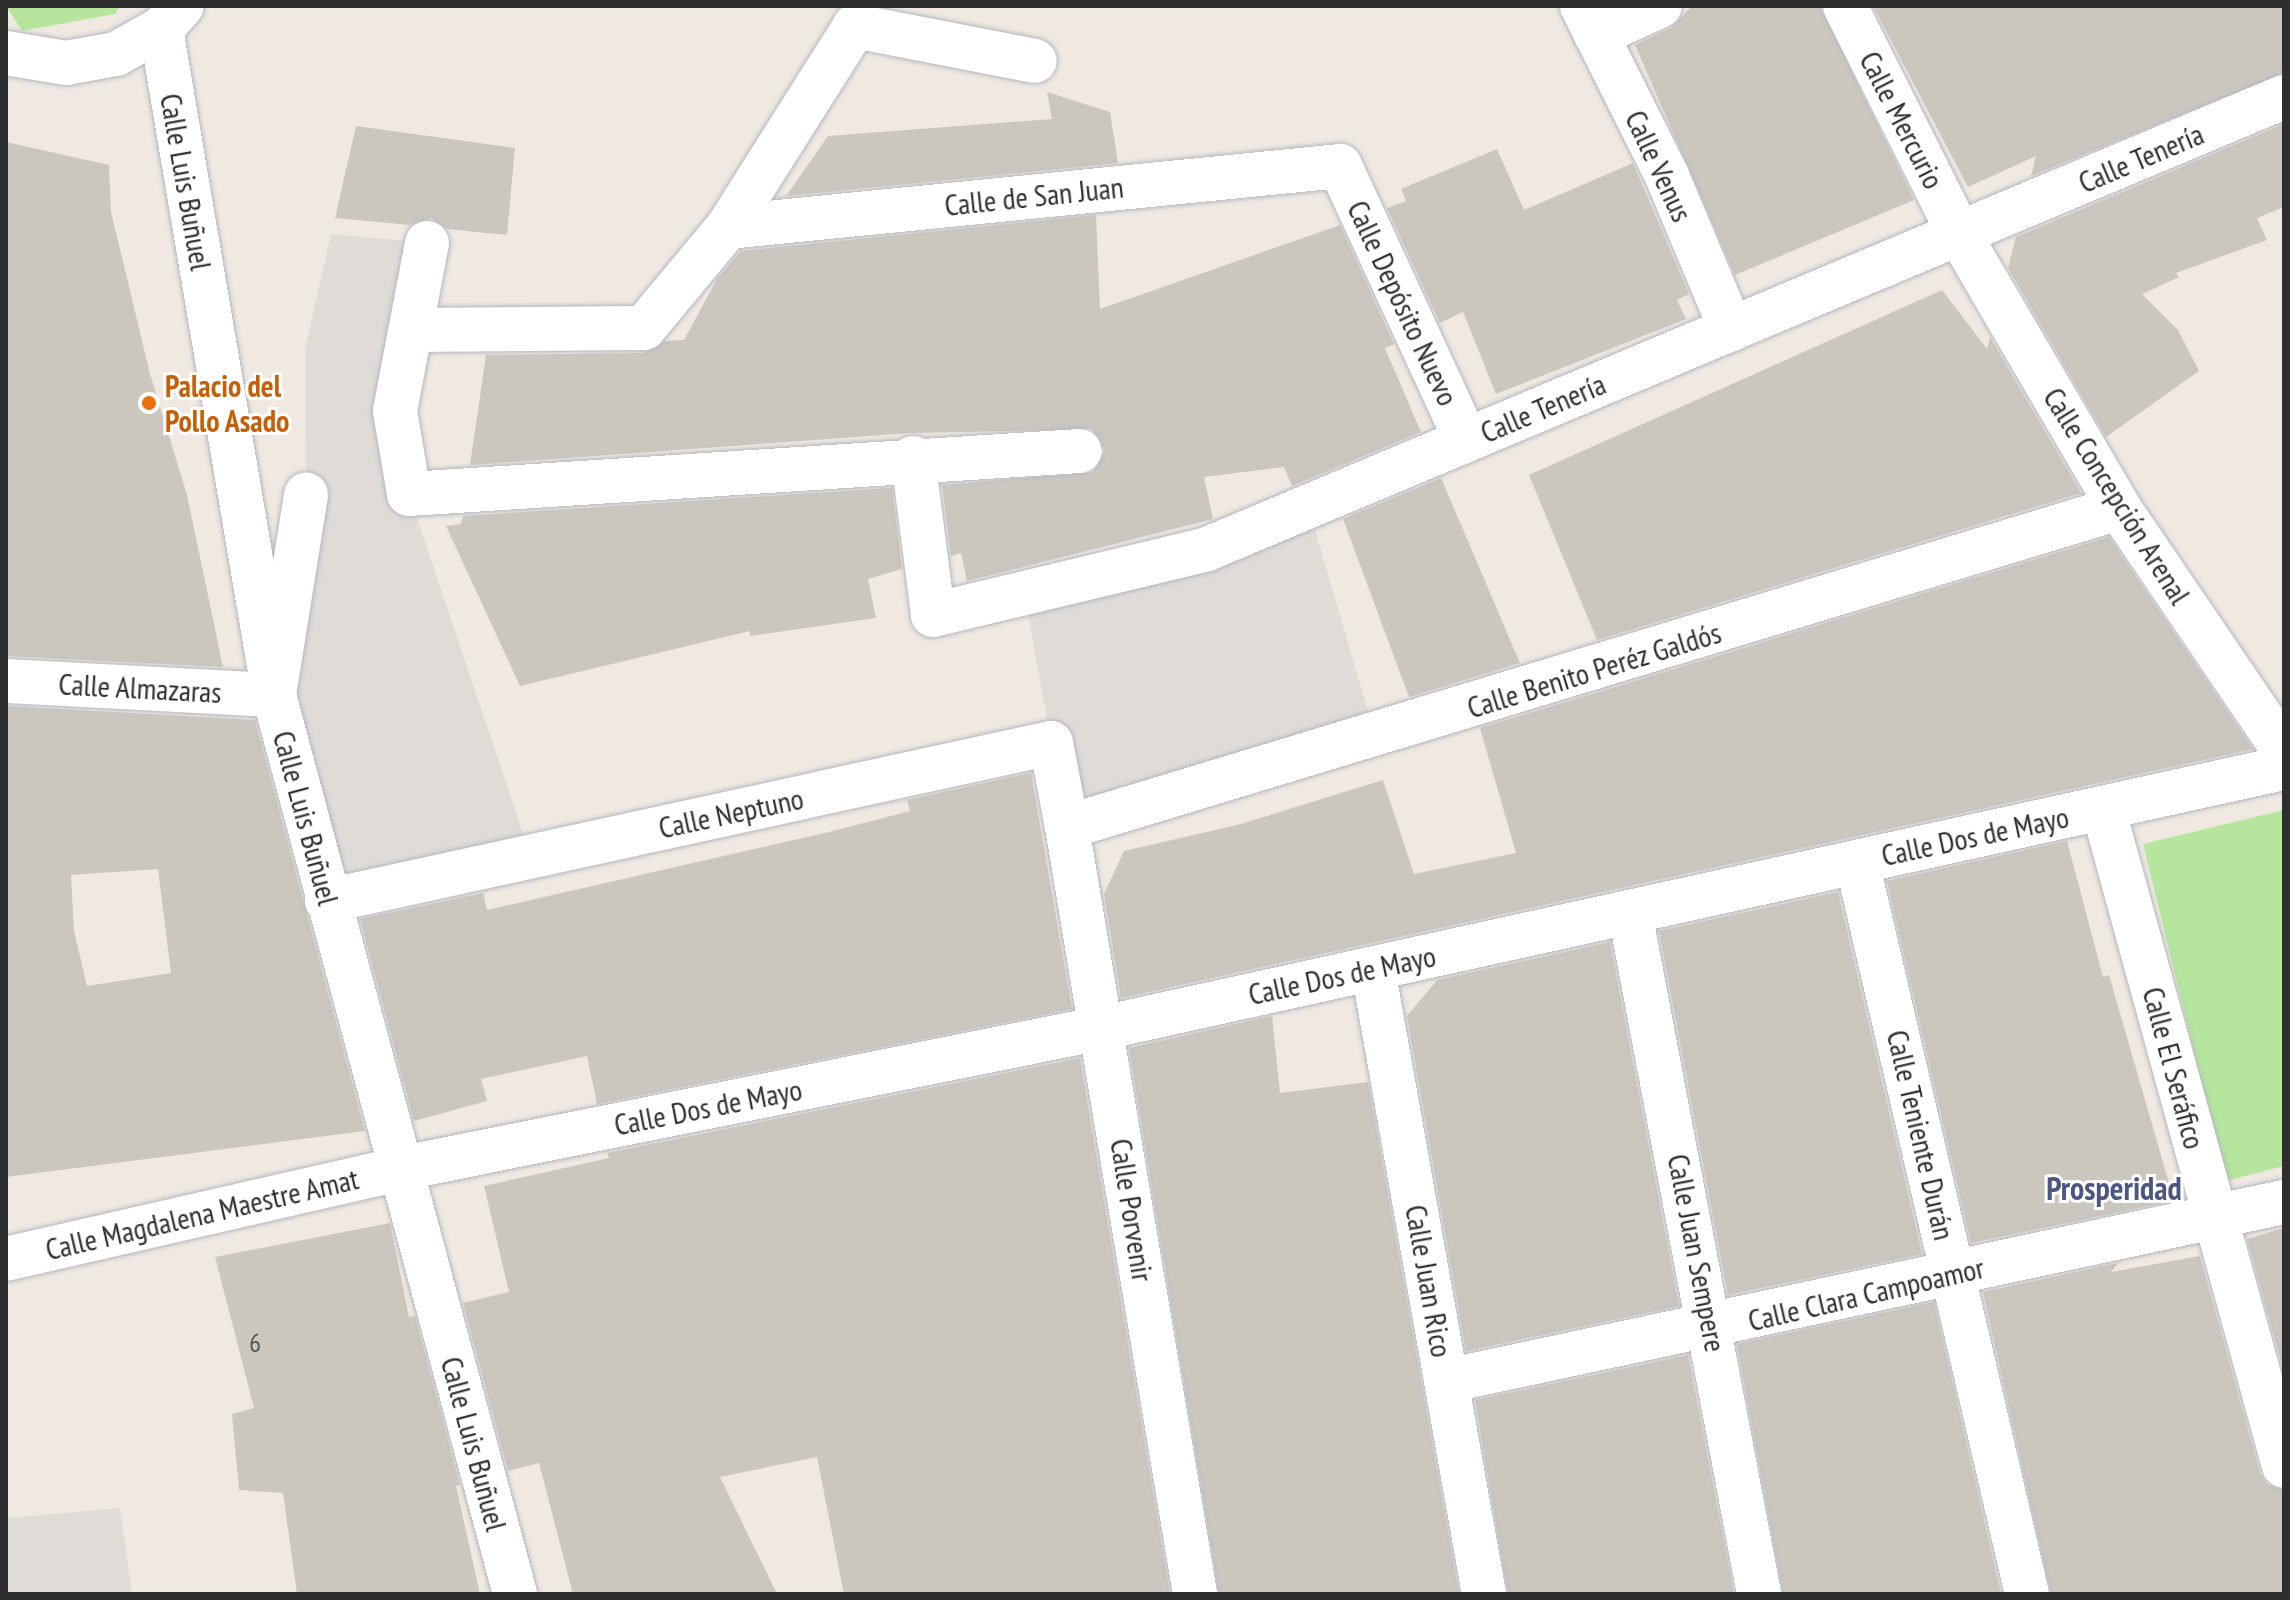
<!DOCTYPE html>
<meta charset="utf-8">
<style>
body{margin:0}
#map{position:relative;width:2290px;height:1600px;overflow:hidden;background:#efe9e1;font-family:"PT Sans Narrow",sans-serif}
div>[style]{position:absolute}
.green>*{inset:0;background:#b6e59e}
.plaza>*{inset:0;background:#dfdcd8}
.building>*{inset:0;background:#cbc7bf}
.roads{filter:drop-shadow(0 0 2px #b4b7c1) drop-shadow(0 0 2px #b4b7c1)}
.pedestrian>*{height:44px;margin:-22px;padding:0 22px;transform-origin:22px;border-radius:22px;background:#fff}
.minor>*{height:44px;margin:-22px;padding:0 22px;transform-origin:22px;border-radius:22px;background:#fff}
.tertiary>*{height:44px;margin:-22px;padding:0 22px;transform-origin:22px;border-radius:22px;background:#fff}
.dots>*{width:22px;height:22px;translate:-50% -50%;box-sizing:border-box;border:4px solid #fff;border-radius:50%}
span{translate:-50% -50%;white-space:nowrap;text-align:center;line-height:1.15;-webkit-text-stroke:6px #fff;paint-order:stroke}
.number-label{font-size:26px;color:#555452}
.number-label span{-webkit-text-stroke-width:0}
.street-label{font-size:30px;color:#2e2e2e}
.food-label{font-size:30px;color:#c56008;font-weight:700}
.left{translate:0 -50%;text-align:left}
.neighbourhood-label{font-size:32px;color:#4d5680;font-weight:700}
.frame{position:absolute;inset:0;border:8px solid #2e2e2e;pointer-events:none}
</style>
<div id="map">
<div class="green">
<i style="clip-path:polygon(6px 6px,120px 6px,115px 14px,22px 31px)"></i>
<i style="clip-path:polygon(2284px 810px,2284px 1166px,2226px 1181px,2143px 844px)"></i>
</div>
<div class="plaza">
<i style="clip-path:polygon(331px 234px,427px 243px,409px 494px,531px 857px,327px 901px,274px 695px,306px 495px,305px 350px)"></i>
<i style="clip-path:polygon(1308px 506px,1375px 735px,1067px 827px,1024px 593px)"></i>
<i style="clip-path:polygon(120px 1508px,132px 1594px,6px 1594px,6px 1518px)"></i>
</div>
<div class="building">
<i style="clip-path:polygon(1692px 6px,1820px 6px,1914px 200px,1735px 275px,1635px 45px,1671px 28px)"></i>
<i style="clip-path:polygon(1873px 6px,2284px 6px,2284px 73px,2031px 176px,2036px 156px,1968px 187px)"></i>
<i style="clip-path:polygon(1047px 92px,1110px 112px,1118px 163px,786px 196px,828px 136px,1052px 119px)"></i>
<i style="clip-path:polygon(2284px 124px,2284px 207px,2257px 218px,2267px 240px,2176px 273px,2179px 277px,2142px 294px,2178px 330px,2199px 371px,2106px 437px,2008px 268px,2016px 237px)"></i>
<i style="clip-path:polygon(356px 126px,515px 148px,507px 235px,447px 229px,431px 218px,410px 225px,335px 218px)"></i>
<i style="clip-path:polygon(6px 142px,109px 165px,111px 212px,150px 374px,187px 495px,223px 667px,6px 656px)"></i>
<i style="clip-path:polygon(1497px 149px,1524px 210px,1633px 163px,1689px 294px,1677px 300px,1686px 319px,1496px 394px,1463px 312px,1440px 323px,1387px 208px,1406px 201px,1401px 189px)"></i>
<i style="clip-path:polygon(1096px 215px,1100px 309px,1340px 225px,1394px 344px,1385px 348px,1421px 432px,1292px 486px,1284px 467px,1204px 477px,1213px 519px,967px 581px,961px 553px,951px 556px,942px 485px,1093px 472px,1105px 450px,1092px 429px,911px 433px,470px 465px,486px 355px,644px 353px,665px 341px,684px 340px,717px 279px,741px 251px)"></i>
<i style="clip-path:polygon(1942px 290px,1987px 349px,1990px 337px,2081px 493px,1597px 640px,1529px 475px)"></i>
<i style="clip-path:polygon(1441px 478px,1520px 663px,1409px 697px,1343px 519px)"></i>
<i style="clip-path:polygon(892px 488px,902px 569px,868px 579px,876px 618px,750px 636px,750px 631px,520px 686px,446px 526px,461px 524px,463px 516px)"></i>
<i style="clip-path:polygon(2109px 537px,2253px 749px,1121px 998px,1104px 894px,1124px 851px,1241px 824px,1383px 780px,1414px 874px,1516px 853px,1480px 728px)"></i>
<i style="clip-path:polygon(evenodd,6px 706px,255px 720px,365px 1131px,6px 1177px,6px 706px,158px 869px,171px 973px,87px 986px,74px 931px,71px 875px,158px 869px)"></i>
<i style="clip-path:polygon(1031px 773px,1072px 1009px,597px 1104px,587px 1056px,481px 1079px,487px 1101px,414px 1121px,360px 919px,483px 893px,487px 910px,829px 832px,910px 811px,907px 800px)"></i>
<i style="clip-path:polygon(2067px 841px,2103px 977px,2109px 975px,2171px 1190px,2162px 1203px,1971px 1243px,1887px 881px)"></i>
<i style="clip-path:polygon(1838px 892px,1922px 1254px,1728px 1295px,1659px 931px)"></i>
<i style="clip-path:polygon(1610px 942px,1679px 1306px,1466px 1351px,1407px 1016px,1437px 980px)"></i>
<i style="clip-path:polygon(1272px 1016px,1280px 1093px,1368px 1082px,1459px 1594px,1219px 1594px,1129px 1048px)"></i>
<i style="clip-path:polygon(1080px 1058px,1170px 1594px,844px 1594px,817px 1457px,720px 1477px,777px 1594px,573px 1594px,539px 1463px,508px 1471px,463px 1303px,509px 1292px,484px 1186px,609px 1158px,607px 1153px)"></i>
<i style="clip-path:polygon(390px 1223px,409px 1317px,415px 1316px,460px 1485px,456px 1486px,480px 1594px,297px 1594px,283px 1493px,239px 1490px,232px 1414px,254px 1408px,215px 1257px)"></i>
<i style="clip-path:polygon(2284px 1228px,2284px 1372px,2247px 1239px)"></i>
<i style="clip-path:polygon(2200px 1256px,2260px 1473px,2267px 1484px,2284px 1490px,2284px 1594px,2051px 1594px,1983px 1292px,2118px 1263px,2111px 1272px)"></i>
<i style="clip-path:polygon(1934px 1302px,2001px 1594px,1783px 1594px,1737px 1344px)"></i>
<i style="clip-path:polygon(1688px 1355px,1734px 1594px,1508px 1594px,1475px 1400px)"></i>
</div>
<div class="roads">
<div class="pedestrian">
<i style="left:427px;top:243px;width:171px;rotate:100.8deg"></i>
<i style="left:395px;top:411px;width:84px;rotate:80.4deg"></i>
<i style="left:409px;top:494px;width:672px;rotate:-3.67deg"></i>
<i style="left:412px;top:330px;width:232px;rotate:-0.5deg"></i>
<i style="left:644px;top:328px;width:131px;rotate:-50.3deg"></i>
<i style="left:728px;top:227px;width:238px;rotate:-57.7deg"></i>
<i style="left:855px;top:26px;width:183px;rotate:11deg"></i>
<i style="left:327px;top:901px;width:741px;rotate:-12.31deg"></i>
<i style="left:1051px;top:743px;width:86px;rotate:79.2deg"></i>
</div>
<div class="minor">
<i style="left:1582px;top:6px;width:190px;rotate:63.4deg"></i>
<i style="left:1667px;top:176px;width:166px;rotate:67.3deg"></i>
<i style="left:1845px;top:6px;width:255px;rotate:63.4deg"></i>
<i style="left:1959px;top:234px;width:317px;rotate:59.7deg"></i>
<i style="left:2119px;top:508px;width:294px;rotate:55.8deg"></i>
<i style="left:161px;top:29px;width:676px;rotate:80.37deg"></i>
<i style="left:274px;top:695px;width:931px;rotate:74.99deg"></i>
<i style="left:1596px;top:35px;width:70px;rotate:-24.4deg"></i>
<i style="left:728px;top:227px;width:615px;rotate:-5.69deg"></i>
<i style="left:1340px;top:166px;width:302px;rotate:65.3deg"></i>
<i style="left:913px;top:458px;width:158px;rotate:82.7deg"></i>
<i style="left:933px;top:615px;width:282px;rotate:-13.5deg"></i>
<i style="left:1207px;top:549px;width:1168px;rotate:-22.77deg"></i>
<i style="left:6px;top:681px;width:268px;rotate:3deg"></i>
<i style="left:274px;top:695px;width:203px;rotate:-80.9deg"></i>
<i style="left:2103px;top:808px;width:682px;rotate:74.62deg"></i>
<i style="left:1857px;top:862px;width:751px;rotate:76.93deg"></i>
<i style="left:1630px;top:913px;width:693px;rotate:79.27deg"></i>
<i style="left:1373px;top:969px;width:635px;rotate:79.93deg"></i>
<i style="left:6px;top:1259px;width:402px;rotate:-12.9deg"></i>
<i style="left:398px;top:1169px;width:718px;rotate:-11.33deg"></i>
<i style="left:1102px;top:1028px;width:1210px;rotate:-12.41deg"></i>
<i style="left:1446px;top:1381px;width:857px;rotate:-12.06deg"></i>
<i style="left:1195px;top:1594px;width:778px;rotate:-99.47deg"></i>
<i style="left:1067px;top:827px;width:1099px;rotate:-16.87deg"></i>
</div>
<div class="tertiary">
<i style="left:6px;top:53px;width:61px;rotate:9.5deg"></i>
<i style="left:66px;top:63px;width:51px;rotate:-10.2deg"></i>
<i style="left:116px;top:54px;width:51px;rotate:-29.1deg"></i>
<i style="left:161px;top:29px;width:31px;rotate:-48deg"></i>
</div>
</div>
<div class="dots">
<i style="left:149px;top:403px;background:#e8710a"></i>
</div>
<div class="number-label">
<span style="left:255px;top:1343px">6</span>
</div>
<div class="street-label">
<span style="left:1902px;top:120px;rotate:63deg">Calle Mercurio</span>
<span style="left:2141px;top:158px;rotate:-23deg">Calle Tenería</span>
<span style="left:1659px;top:166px;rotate:65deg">Calle Venus</span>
<span style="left:186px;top:182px;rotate:80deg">Calle Luis Buñuel</span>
<span style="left:1034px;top:196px;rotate:-6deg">Calle de San Juan</span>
<span style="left:1403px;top:303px;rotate:65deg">Calle Depósito Nuevo</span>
<span style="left:1543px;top:408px;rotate:-23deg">Calle Tenería</span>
<span style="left:2117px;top:496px;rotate:58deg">Calle Concepción Arenal</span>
<span style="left:1594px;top:670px;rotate:-17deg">Calle Benito Peréz Galdós</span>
<span style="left:140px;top:688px;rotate:3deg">Calle Almazaras</span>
<span style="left:731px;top:813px;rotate:-12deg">Calle Neptuno</span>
<span style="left:306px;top:818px;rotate:75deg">Calle Luis Buñuel</span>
<span style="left:1975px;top:836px;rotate:-12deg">Calle Dos de Mayo</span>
<span style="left:1342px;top:975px;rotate:-12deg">Calle Dos de Mayo</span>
<span style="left:2174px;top:1068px;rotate:75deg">Calle El Seráfico</span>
<span style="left:708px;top:1107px;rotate:-11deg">Calle Dos de Mayo</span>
<span style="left:1921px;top:1135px;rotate:77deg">Calle Teniente Durán</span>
<span style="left:1132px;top:1210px;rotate:81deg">Calle Porvenir</span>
<span style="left:202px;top:1214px;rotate:-13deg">Calle Magdalena Maestre Amat</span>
<span style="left:1697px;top:1253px;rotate:79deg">Calle Juan Sempere</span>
<span style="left:1429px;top:1281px;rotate:80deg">Calle Juan Rico</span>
<span style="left:1866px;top:1294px;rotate:-13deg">Calle Clara Campoamor</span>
<span style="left:474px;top:1444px;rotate:75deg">Calle Luis Buñuel</span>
</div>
<div class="food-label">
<span class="left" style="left:165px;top:403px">Palacio del<br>Pollo Asado</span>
</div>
<div class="neighbourhood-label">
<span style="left:2114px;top:1188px">Prosperidad</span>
</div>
<div class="frame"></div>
</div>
